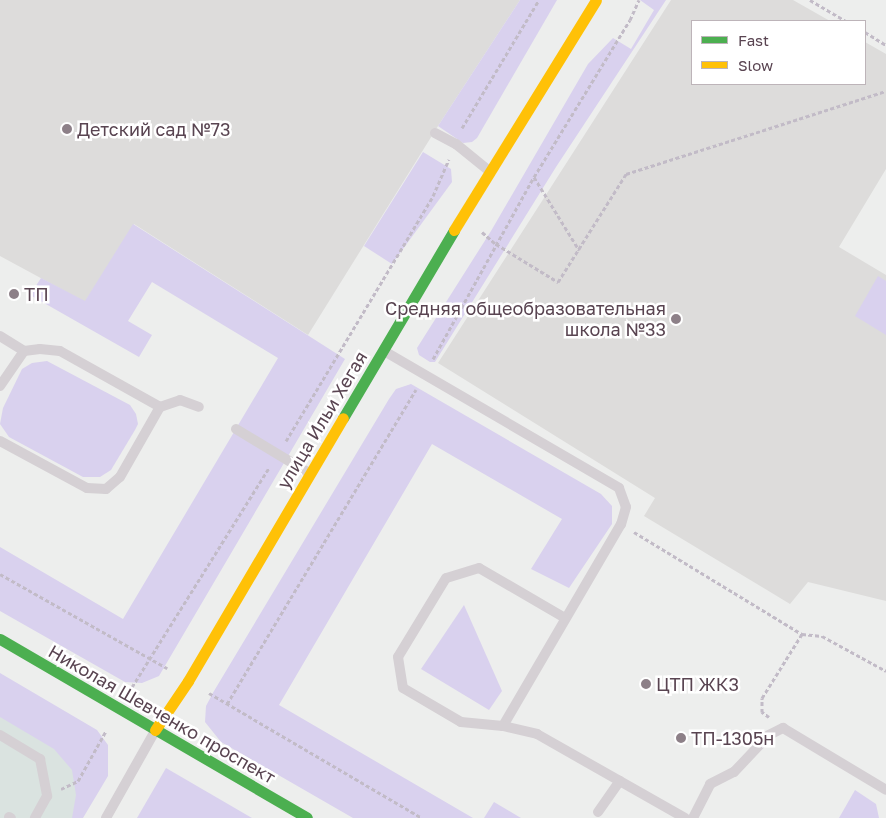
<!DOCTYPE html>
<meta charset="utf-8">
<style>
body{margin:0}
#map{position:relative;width:886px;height:818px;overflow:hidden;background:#edeeed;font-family:"Golos Text",sans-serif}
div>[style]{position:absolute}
.commercial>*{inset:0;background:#dae3e0}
.education>*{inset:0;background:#dddcdb}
.green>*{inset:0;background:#d9d1ee}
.path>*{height:3px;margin-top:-1.5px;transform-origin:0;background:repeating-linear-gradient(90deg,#c2bbc7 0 4px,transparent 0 6.5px)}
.lane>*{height:10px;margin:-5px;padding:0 5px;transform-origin:5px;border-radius:5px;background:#d5d0d4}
.fast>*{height:11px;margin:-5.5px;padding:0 5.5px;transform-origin:5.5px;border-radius:5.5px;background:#4caf50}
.slow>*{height:11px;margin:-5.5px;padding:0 5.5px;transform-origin:5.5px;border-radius:5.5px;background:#ffc107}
.dots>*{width:14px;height:14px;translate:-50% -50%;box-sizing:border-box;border:2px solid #fff;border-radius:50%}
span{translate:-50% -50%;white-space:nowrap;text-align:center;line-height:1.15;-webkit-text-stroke:5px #fff;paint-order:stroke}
.poi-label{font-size:18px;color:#594451}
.left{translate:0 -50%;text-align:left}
.right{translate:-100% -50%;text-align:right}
.street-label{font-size:18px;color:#594451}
.legend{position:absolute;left:691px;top:20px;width:175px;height:65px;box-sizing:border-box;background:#fff;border:1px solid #bdb4b9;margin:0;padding:6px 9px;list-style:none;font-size:15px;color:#594451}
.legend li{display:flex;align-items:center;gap:10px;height:25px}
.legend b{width:25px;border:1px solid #bdb4b9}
</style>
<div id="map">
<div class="commercial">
<i style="clip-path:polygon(0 697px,81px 755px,77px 818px,0 818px)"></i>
</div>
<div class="education">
<i style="clip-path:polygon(0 0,520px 0,438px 126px,308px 335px,134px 224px,85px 302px,0 256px)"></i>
<i style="clip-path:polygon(671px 0,793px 0,830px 21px,692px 21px,692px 84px,865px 84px,865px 42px,886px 54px,886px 169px,839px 247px,886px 275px,886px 601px,808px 582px,790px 604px,644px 516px,655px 498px,438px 363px)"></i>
</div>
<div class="green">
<i style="clip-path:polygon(520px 0,557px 0,477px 138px,472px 142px,463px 143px,438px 126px)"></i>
<i style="clip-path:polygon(640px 0,666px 0,556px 167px,435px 362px,430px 362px,419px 355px,417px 348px,491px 231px,588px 64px,613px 38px,631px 49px,654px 10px)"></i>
<i style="clip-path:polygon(423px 152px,451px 169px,452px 182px,392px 264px,364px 246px)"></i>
<i style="clip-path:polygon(133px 224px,345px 359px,159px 676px,142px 683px,125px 682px,0 611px,0 547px,123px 619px,278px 358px,152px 282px,128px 321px,152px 335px,139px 357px,30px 295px,41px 278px,85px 301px)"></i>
<i style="clip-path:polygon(878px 276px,886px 281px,886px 335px,855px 316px)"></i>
<i style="clip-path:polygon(47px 361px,130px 405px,136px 414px,138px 424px,135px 430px,111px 470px,100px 477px,83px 477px,9px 437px,0 424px,3px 408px,22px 369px,32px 363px)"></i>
<i style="clip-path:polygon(411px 384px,601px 494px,612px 506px,612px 524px,569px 588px,531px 569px,562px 519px,432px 444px,279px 705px,473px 818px,353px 818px,221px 742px,205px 722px,206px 706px,214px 691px,389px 399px,396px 389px)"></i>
<i style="clip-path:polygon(464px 605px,502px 691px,489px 710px,421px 669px)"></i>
<i style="clip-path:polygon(0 673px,97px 730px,108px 745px,108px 776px,83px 818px,72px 818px,76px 795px,72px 770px,54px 749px,0 717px)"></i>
<i style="clip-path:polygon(166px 768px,252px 818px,137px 818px)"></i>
<i style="clip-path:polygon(855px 790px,876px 804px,879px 818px,839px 818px)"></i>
<i style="clip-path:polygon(494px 802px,521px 818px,484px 818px)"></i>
</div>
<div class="path">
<i style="left:810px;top:0;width:42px;rotate:30.3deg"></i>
<i style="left:865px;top:32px;width:25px;rotate:32deg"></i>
<i style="left:462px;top:128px;width:149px;rotate:-59deg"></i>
<i style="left:534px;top:177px;width:86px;rotate:58.3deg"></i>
<i style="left:482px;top:232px;width:18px;rotate:41deg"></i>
<i style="left:496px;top:244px;width:73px;rotate:31.5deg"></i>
<i style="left:558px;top:282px;width:128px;rotate:-57.8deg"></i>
<i style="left:626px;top:174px;width:273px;rotate:-17.7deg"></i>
<i style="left:433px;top:359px;width:208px;rotate:-61deg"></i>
<i style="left:534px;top:177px;width:184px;rotate:-58.6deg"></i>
<i style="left:630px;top:20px;width:22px;rotate:-66deg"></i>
<i style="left:286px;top:441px;width:286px;rotate:-59deg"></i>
<i style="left:433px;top:196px;width:40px;rotate:-66.6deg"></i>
<i style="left:634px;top:532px;width:197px;rotate:31.3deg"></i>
<i style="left:802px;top:634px;width:20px;rotate:6deg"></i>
<i style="left:822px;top:636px;width:73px;rotate:28.7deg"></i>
<i style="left:0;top:574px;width:192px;rotate:29.4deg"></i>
<i style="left:132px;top:687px;width:258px;rotate:-58deg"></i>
<i style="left:209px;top:693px;width:247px;rotate:30.4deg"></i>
<i style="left:227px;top:704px;width:367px;rotate:-59deg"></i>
<i style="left:769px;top:717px;width:9px;rotate:-144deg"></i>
<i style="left:762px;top:712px;width:14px;rotate:-90deg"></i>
<i style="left:762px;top:698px;width:75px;rotate:-58deg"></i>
<i style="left:61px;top:789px;width:19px;rotate:-25deg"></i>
<i style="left:78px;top:781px;width:57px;rotate:-60.8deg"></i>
</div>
<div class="lane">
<i style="left:435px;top:133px;width:24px;rotate:28deg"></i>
<i style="left:456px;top:144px;width:41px;rotate:39.1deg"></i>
<i style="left:0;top:336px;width:28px;rotate:32deg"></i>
<i style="left:24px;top:351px;width:16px;rotate:-7deg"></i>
<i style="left:40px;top:349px;width:20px;rotate:6deg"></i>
<i style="left:60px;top:351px;width:115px;rotate:29.2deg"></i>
<i style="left:160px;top:407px;width:21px;rotate:-19deg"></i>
<i style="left:180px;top:400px;width:20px;rotate:20deg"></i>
<i style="left:384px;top:351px;width:272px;rotate:30.2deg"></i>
<i style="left:619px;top:488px;width:20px;rotate:70deg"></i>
<i style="left:626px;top:507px;width:18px;rotate:106deg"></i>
<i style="left:621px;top:524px;width:234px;rotate:120.3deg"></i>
<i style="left:0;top:386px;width:42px;rotate:-55.6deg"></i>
<i style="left:236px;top:429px;width:85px;rotate:31.1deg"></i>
<i style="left:0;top:441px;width:99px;rotate:28.4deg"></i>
<i style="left:87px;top:488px;width:19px;rotate:3deg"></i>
<i style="left:106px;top:489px;width:18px;rotate:-41deg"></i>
<i style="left:120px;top:477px;width:81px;rotate:-60.3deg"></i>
<i style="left:565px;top:618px;width:99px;rotate:-149.8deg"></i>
<i style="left:479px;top:568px;width:34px;rotate:163deg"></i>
<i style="left:446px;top:578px;width:92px;rotate:121.3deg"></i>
<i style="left:398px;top:657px;width:31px;rotate:81deg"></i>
<i style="left:403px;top:688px;width:67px;rotate:30.4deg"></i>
<i style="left:461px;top:722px;width:42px;rotate:5.4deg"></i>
<i style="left:503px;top:726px;width:35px;rotate:13deg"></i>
<i style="left:537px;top:734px;width:170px;rotate:29.6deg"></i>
<i style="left:0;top:735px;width:47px;rotate:31deg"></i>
<i style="left:40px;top:759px;width:38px;rotate:79deg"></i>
<i style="left:47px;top:796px;width:25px;rotate:119deg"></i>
<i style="left:598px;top:812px;width:38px;rotate:-55deg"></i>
<i style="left:9px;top:817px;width:2px;rotate:27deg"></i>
<i style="left:106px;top:818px;width:100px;rotate:-60.6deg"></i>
<i style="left:693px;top:818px;width:38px;rotate:-63deg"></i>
<i style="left:710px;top:784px;width:27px;rotate:-27deg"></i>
<i style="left:734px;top:772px;width:51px;rotate:-46.6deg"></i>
<i style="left:769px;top:735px;width:16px;rotate:-27deg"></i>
<i style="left:783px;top:728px;width:120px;rotate:31deg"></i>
</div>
<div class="fast">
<i style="left:343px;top:418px;width:218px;rotate:-59.4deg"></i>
<i style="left:0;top:639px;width:355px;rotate:30.2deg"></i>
</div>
<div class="slow">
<i style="left:454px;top:230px;width:270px;rotate:-58.3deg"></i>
<i style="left:155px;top:730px;width:59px;rotate:-56deg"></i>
<i style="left:188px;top:681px;width:305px;rotate:-59.5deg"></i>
</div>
<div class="dots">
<i style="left:67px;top:129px;background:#8d8088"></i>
<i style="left:14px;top:294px;background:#8d8088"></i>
<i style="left:676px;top:319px;background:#8d8088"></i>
<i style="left:646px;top:684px;background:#8d8088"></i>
<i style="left:681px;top:738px;background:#8d8088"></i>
</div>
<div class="poi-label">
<span class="left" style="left:77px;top:129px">Детский сад №73</span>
<span class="left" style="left:24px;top:294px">ТП</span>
<span class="right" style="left:666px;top:319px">Средняя общеобразовательная<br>школа №33</span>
<span class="left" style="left:656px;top:684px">ЦТП ЖК3</span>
<span class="left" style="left:691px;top:738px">ТП-1305н</span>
</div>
<div class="street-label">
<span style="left:322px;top:420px;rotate:-59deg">улица Ильи Хегая</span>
<span style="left:162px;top:714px;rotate:30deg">Николая Шевченко проспект</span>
</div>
<ul class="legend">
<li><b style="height:6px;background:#4caf50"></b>Fast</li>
<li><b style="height:6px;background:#ffc107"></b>Slow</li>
</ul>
</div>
